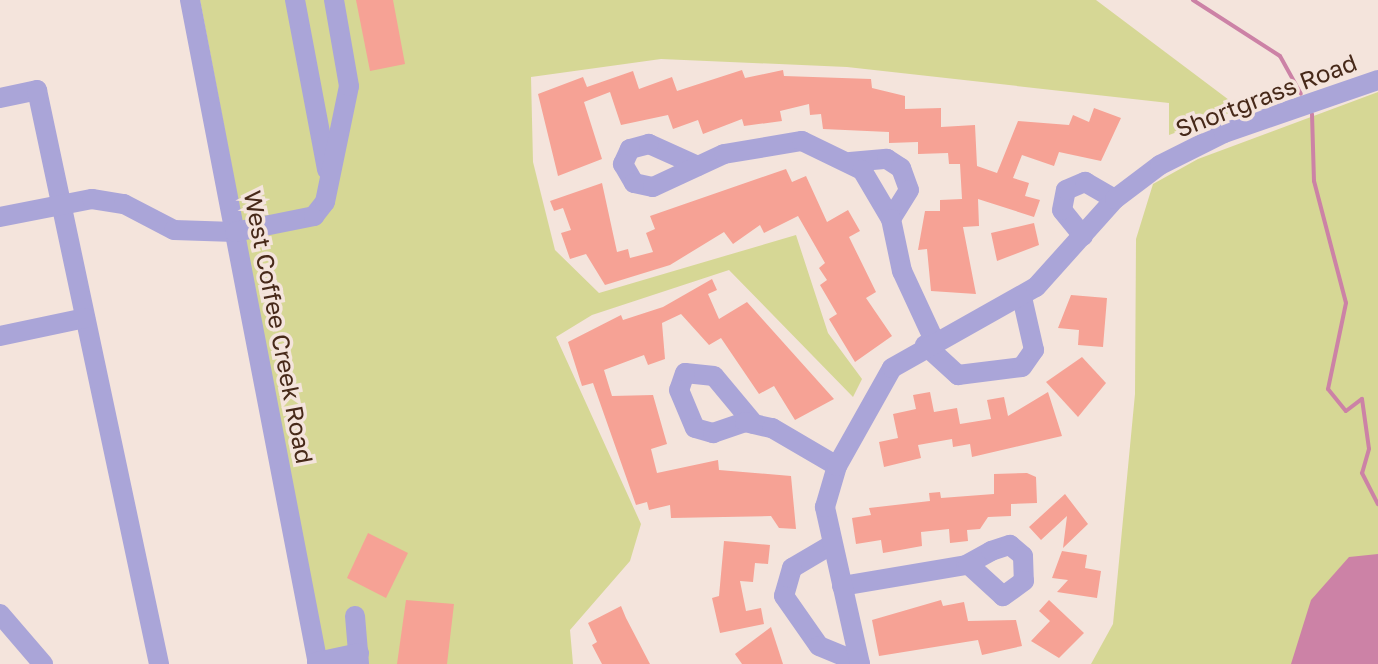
<!DOCTYPE html>
<style>
body{margin:0}
#map{position:relative;width:1378px;height:664px;overflow:hidden;background:#f4e4dc;font-family:"Golos Text",sans-serif}
div>[style]{position:absolute}
.green>*{inset:0;background:#d6d795}
.water>*{inset:0;background:#cc82a6}
.stream>*{height:4px;margin:-2px;padding:0 2px;transform-origin:2px;border-radius:2px;background:#cc82a6}
.building>*{inset:0;background:#f6a295}
.minor>*{height:20px;margin:-10px;padding:0 10px;transform-origin:10px;border-radius:10px;background:#aaa5d8}
span{translate:-50% -50%;white-space:nowrap;text-align:center;line-height:1.15;-webkit-text-stroke:7px #f4e4dc;paint-order:stroke}
.street-label{font-size:24px;color:#472919}
</style>
<div id="map">
<div class="green">
<i style="clip-path:polygon(200px 0,1096px 0,1241px 109px,1169px 135px,1169px 103px,847px 67px,661px 59px,531px 77px,533px 162px,555px 250px,599px 293px,796px 235px,828px 333px,862px 379px,853px 397px,729px 270px,592px 315px,556px 337px,641px 524px,630px 561px,570px 630px,573px 664px,326px 664px)"></i>
<i style="clip-path:polygon(1378px 92px,1378px 664px,1091px 664px,1113px 624px,1135px 394px,1136px 239px,1153px 184px,1198px 159px)"></i>
</div>
<div class="water">
<i style="clip-path:polygon(1378px 554px,1378px 664px,1291px 664px,1311px 600px,1349px 557px)"></i>
</div>
<div class="stream">
<i style="left:1193px;top:0;width:103px;rotate:32.8deg"></i>
<i style="left:1280px;top:56px;width:43px;rotate:61.1deg"></i>
<i style="left:1312px;top:114px;width:67px;rotate:88.3deg"></i>
<i style="left:1314px;top:181px;width:126px;rotate:75.3deg"></i>
<i style="left:1346px;top:303px;width:88px;rotate:101.8deg"></i>
<i style="left:1328px;top:389px;width:28px;rotate:51deg"></i>
<i style="left:1346px;top:411px;width:20px;rotate:-37deg"></i>
<i style="left:1362px;top:399px;width:50px;rotate:82deg"></i>
<i style="left:1369px;top:449px;width:25px;rotate:106deg"></i>
<i style="left:1362px;top:473px;width:35px;rotate:63deg"></i>
</div>
<div class="building">
<i style="clip-path:polygon(356px 0,393px 0,405px 64px,370px 71px)"></i>
<i style="clip-path:polygon(742px 70px,745px 78px,783px 70px,784px 76px,871px 79px,872px 88px,905px 96px,905px 109px,941px 108px,941px 127px,975px 125px,977px 166px,997px 173px,1018px 121px,1069px 125px,1073px 115px,1089px 122px,1094px 108px,1121px 118px,1101px 161px,1059px 152px,1054px 166px,1022px 155px,1013px 178px,1029px 183px,1025px 196px,1040px 200px,1034px 217px,978px 199px,979px 226px,963px 227px,976px 294px,931px 291px,927px 249px,918px 250px,925px 211px,940px 211px,940px 200px,962px 199px,960px 164px,949px 164px,948px 153px,918px 154px,918px 142px,889px 143px,889px 132px,823px 129px,821px 114px,810px 115px,809px 104px,780px 111px,782px 121px,744px 126px,742px 119px,703px 134px,698px 120px,673px 129px,668px 115px,621px 125px,610px 92px,584px 102px,602px 159px,558px 176px,538px 94px,583px 77px,587px 87px,633px 71px,639px 89px,672px 77px,677px 91px)"></i>
<i style="clip-path:polygon(786px 169px,792px 182px,806px 176px,827px 222px,848px 210px,860px 231px,849px 237px,876px 292px,866px 298px,892px 336px,855px 362px,829px 319px,837px 314px,820px 285px,827px 280px,819px 268px,825px 263px,798px 216px,764px 233px,760px 225px,733px 244px,724px 232px,670px 265px,605px 285px,586px 254px,570px 259px,561px 233px,571px 230px,563px 208px,554px 211px,550px 201px,602px 183px,617px 252px,628px 249px,630px 258px,653px 252px,646px 233px,655px 229px,650px 216px)"></i>
<i style="clip-path:polygon(1034px 223px,1039px 245px,997px 261px,991px 233px)"></i>
<i style="clip-path:polygon(712px 279px,717px 290px,708px 294px,719px 319px,747px 302px,834px 399px,795px 420px,774px 386px,759px 394px,721px 338px,709px 345px,681px 314px,662px 323px,665px 359px,648px 365px,644px 355px,604px 370px,612px 396px,653px 395px,667px 444px,651px 449px,657px 473px,718px 460px,719px 470px,791px 476px,796px 529px,779px 528px,771px 516px,671px 518px,670px 505px,649px 510px,647px 502px,636px 505px,593px 383px,582px 386px,568px 342px,621px 315px,623px 320px,663px 307px)"></i>
<i style="clip-path:polygon(1071px 295px,1107px 298px,1103px 347px,1078px 345px,1079px 330px,1058px 328px)"></i>
<i style="clip-path:polygon(1082px 357px,1106px 383px,1078px 417px,1046px 382px)"></i>
<i style="clip-path:polygon(930px 392px,934px 412px,957px 408px,960px 424px,991px 419px,987px 400px,1004px 397px,1008px 416px,1048px 392px,1062px 436px,972px 457px,970px 444px,953px 447px,952px 439px,918px 445px,921px 458px,884px 467px,879px 442px,898px 438px,893px 414px,916px 409px,913px 395px)"></i>
<i style="clip-path:polygon(1027px 473px,1036px 477px,1037px 503px,1011px 504px,1011px 516px,988px 517px,980px 529px,967px 530px,968px 541px,950px 543px,949px 529px,921px 532px,922px 546px,900px 550px,883px 553px,881px 540px,856px 544px,852px 518px,871px 515px,869px 508px,930px 501px,929px 493px,940px 492px,941px 498px,994px 494px,994px 474px)"></i>
<i style="clip-path:polygon(1065px 494px,1088px 524px,1063px 548px,1067px 516px,1041px 540px,1029px 527px)"></i>
<i style="clip-path:polygon(368px 533px,408px 553px,386px 598px,347px 578px)"></i>
<i style="clip-path:polygon(724px 541px,770px 545px,768px 564px,755px 563px,753px 582px,740px 581px,746px 611px,761px 608px,764px 624px,720px 633px,712px 598px,719px 596px)"></i>
<i style="clip-path:polygon(1062px 551px,1087px 555px,1085px 568px,1101px 571px,1097px 598px,1057px 592px,1068px 580px,1052px 578px)"></i>
<i style="clip-path:polygon(406px 600px,454px 604px,447px 664px,397px 664px)"></i>
<i style="clip-path:polygon(941px 600px,943px 606px,964px 602px,968px 621px,1016px 620px,1022px 646px,982px 655px,978px 640px,879px 656px,872px 620px)"></i>
<i style="clip-path:polygon(1049px 600px,1084px 633px,1059px 658px,1031px 641px,1050px 621px,1039px 611px)"></i>
<i style="clip-path:polygon(621px 606px,626px 618px,650px 664px,602px 664px,592px 645px,597px 642px,588px 623px)"></i>
<i style="clip-path:polygon(771px 627px,783px 664px,742px 664px,735px 654px)"></i>
</div>
<div class="minor">
<i style="left:190px;top:0;width:676px;rotate:79.09deg"></i>
<i style="left:295px;top:0;width:173px;rotate:79.3deg"></i>
<i style="left:0;top:98px;width:38px;rotate:-12deg"></i>
<i style="left:37px;top:90px;width:587px;rotate:78deg"></i>
<i style="left:850px;top:162px;width:37px;rotate:-5deg"></i>
<i style="left:887px;top:159px;width:17px;rotate:33deg"></i>
<i style="left:901px;top:168px;width:23px;rotate:70deg"></i>
<i style="left:909px;top:190px;width:34px;rotate:122deg"></i>
<i style="left:698px;top:166px;width:54px;rotate:-155.8deg"></i>
<i style="left:649px;top:144px;width:20px;rotate:165deg"></i>
<i style="left:630px;top:149px;width:17px;rotate:115deg"></i>
<i style="left:623px;top:164px;width:22px;rotate:60deg"></i>
<i style="left:634px;top:183px;width:19px;rotate:12deg"></i>
<i style="left:653px;top:187px;width:78px;rotate:-24.9deg"></i>
<i style="left:724px;top:154px;width:79px;rotate:-9.5deg"></i>
<i style="left:802px;top:141px;width:67px;rotate:25.8deg"></i>
<i style="left:862px;top:170px;width:57px;rotate:59.4deg"></i>
<i style="left:891px;top:219px;width:53px;rotate:78.1deg"></i>
<i style="left:902px;top:271px;width:76px;rotate:65.1deg"></i>
<i style="left:0;top:217px;width:94px;rotate:-11.1deg"></i>
<i style="left:92px;top:199px;width:32px;rotate:9deg"></i>
<i style="left:124px;top:204px;width:56px;rotate:27.5deg"></i>
<i style="left:174px;top:230px;width:61px;rotate:1.9deg"></i>
<i style="left:235px;top:232px;width:81px;rotate:-11.4deg"></i>
<i style="left:314px;top:216px;width:18px;rotate:-52deg"></i>
<i style="left:325px;top:202px;width:118px;rotate:-78.3deg"></i>
<i style="left:349px;top:86px;width:87px;rotate:-99.9deg"></i>
<i style="left:1083px;top:236px;width:33px;rotate:-129deg"></i>
<i style="left:1062px;top:210px;width:20px;rotate:-79deg"></i>
<i style="left:1066px;top:190px;width:21px;rotate:-23deg"></i>
<i style="left:1085px;top:182px;width:34px;rotate:30deg"></i>
<i style="left:0;top:336px;width:87px;rotate:-12deg"></i>
<i style="left:925px;top:345px;width:45px;rotate:42.3deg"></i>
<i style="left:958px;top:375px;width:64px;rotate:-7.1deg"></i>
<i style="left:1022px;top:367px;width:21px;rotate:-55deg"></i>
<i style="left:1034px;top:350px;width:54px;rotate:-102.8deg"></i>
<i style="left:754px;top:424px;width:62px;rotate:-129.8deg"></i>
<i style="left:714px;top:376px;width:29px;rotate:-174deg"></i>
<i style="left:685px;top:373px;width:18px;rotate:109deg"></i>
<i style="left:679px;top:390px;width:41px;rotate:67.2deg"></i>
<i style="left:695px;top:428px;width:19px;rotate:16deg"></i>
<i style="left:713px;top:433px;width:34px;rotate:-19deg"></i>
<i style="left:745px;top:422px;width:28px;rotate:13deg"></i>
<i style="left:772px;top:428px;width:75px;rotate:30.3deg"></i>
<i style="left:831px;top:545px;width:45px;rotate:149.5deg"></i>
<i style="left:792px;top:568px;width:29px;rotate:106deg"></i>
<i style="left:784px;top:596px;width:61px;rotate:55deg"></i>
<i style="left:819px;top:646px;width:44px;rotate:22.5deg"></i>
<i style="left:842px;top:586px;width:126px;rotate:-9.6deg"></i>
<i style="left:966px;top:565px;width:29px;rotate:-29deg"></i>
<i style="left:991px;top:551px;width:20px;rotate:-18deg"></i>
<i style="left:1010px;top:545px;width:17px;rotate:40deg"></i>
<i style="left:1023px;top:556px;width:25px;rotate:88deg"></i>
<i style="left:1024px;top:581px;width:26px;rotate:144deg"></i>
<i style="left:1003px;top:596px;width:47px;rotate:-137.6deg"></i>
<i style="left:0;top:614px;width:66px;rotate:49.3deg"></i>
<i style="left:355px;top:616px;width:48px;rotate:85.2deg"></i>
<i style="left:317px;top:662px;width:43px;rotate:-12.1deg"></i>
<i style="left:860px;top:664px;width:161px;rotate:-102.6deg"></i>
<i style="left:825px;top:507px;width:43px;rotate:-73.7deg"></i>
<i style="left:837px;top:466px;width:112px;rotate:-60.7deg"></i>
<i style="left:892px;top:368px;width:165px;rotate:-29.4deg"></i>
<i style="left:1036px;top:287px;width:118px;rotate:-48.1deg"></i>
<i style="left:1115px;top:199px;width:56px;rotate:-37.1deg"></i>
<i style="left:1160px;top:165px;width:72px;rotate:-26.6deg"></i>
<i style="left:1224px;top:133px;width:163px;rotate:-19deg"></i>
</div>
<div class="street-label">
<span style="left:1266px;top:95px;rotate:-21deg">Shortgrass Road</span>
<span style="left:279px;top:327px;rotate:79deg">West Coffee Creek Road</span>
</div>
</div>
